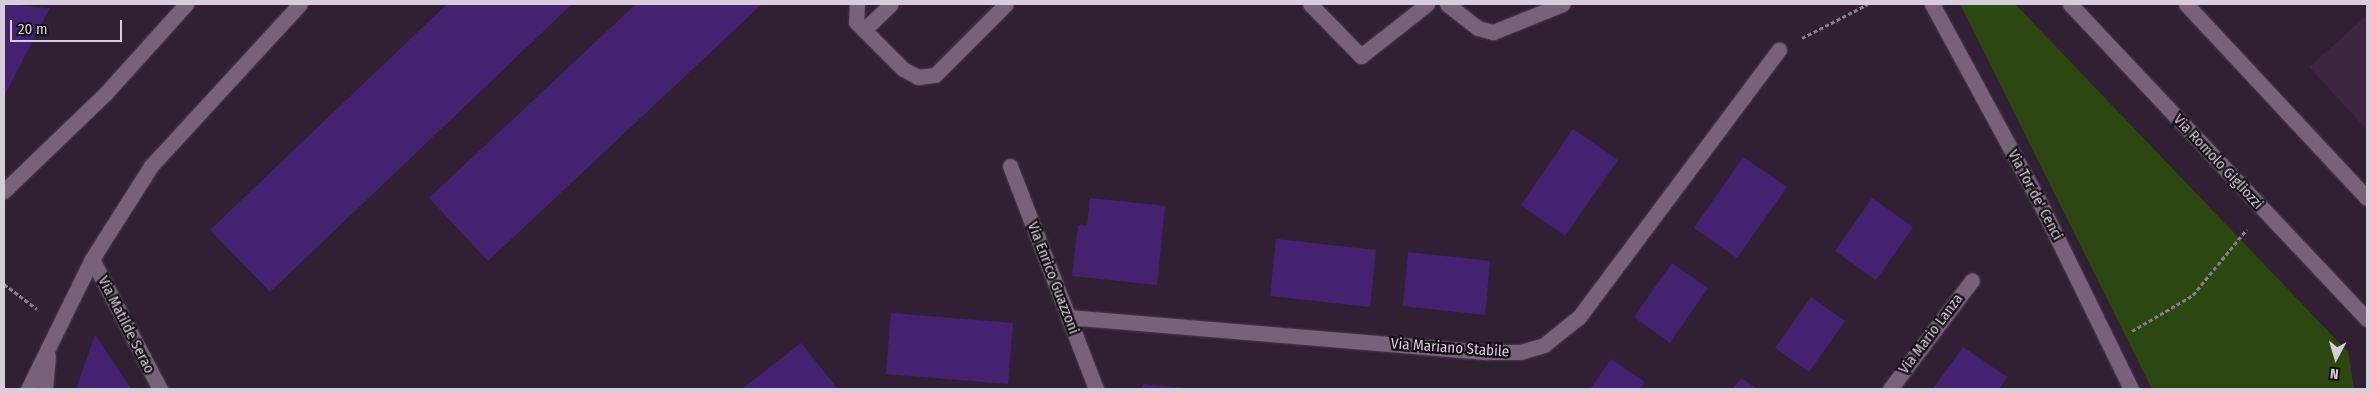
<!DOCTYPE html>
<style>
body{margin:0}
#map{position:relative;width:2371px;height:393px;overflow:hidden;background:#312034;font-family:"Fira Sans Condensed",sans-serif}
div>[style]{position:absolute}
.built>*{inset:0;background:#3c2640}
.green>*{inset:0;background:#2c4810}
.building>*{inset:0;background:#442270}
.path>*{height:3px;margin-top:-1.5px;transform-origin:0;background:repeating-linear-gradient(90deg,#8a7c8d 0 4px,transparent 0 6.5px)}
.roads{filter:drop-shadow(0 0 1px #4b3c4d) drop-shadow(0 0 1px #4b3c4d)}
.service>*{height:15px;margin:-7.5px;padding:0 7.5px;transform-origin:7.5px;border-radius:7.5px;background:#77627a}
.minor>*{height:15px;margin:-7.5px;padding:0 7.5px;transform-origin:7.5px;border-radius:7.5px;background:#77627a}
span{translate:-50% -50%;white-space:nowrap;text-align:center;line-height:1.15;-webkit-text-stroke:4.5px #140d16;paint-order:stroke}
.street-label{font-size:15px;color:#d8cdda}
.frame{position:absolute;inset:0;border:5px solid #d8cdda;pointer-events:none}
.north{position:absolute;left:2311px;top:333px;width:50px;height:50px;-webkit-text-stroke:4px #140d16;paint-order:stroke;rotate:186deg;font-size:14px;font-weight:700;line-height:20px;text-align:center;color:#d8cdda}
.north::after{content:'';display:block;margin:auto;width:18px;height:22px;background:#d8cdda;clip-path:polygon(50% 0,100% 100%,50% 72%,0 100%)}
.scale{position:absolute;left:10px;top:20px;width:112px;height:22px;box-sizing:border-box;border:2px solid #d8cdda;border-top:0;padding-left:6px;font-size:15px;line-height:18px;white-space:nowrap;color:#d8cdda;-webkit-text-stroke:4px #140d16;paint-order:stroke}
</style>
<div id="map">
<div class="built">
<i style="clip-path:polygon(2367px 15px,2367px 130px,2309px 67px)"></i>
</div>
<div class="green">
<i style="clip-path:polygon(1960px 4px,2015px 4px,2348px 352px,2354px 389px,2152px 389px)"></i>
</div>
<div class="building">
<i style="clip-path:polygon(4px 4px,50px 8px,4px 96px)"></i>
<i style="clip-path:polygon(447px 4px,572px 4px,270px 292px,210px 230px)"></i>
<i style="clip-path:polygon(636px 4px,762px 4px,488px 261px,429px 198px)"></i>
<i style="clip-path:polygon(1573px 129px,1618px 160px,1565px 236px,1521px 205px)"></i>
<i style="clip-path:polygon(1743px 157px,1787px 187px,1737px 258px,1694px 228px)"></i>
<i style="clip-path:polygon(1090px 198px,1165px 206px,1157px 285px,1072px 276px,1078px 225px,1087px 226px)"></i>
<i style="clip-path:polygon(1872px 198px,1913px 227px,1876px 280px,1835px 251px)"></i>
<i style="clip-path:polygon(1276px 239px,1376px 250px,1370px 307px,1270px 296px)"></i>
<i style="clip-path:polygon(1408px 252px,1490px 261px,1485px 315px,1403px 306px)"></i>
<i style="clip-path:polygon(1672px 263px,1708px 288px,1670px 343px,1634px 317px)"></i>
<i style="clip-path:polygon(1811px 297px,1845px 321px,1809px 372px,1775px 348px)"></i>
<i style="clip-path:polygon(891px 313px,1013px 323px,1008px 384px,886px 374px)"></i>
<i style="clip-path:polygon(95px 335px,131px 389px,76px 389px)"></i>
<i style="clip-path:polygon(801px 343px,838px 389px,742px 389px)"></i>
<i style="clip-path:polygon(1963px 347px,2007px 377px,1999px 389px,1933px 389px)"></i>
<i style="clip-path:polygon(1611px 359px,1645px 382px,1640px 389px,1590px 389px)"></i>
<i style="clip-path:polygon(1741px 378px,1758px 389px,1733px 389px)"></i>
<i style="clip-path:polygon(1143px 384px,1185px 388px,1185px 389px,1142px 389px)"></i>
</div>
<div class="path">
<i style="left:1802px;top:38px;width:74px;rotate:-27.3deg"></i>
<i style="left:4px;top:284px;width:41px;rotate:37.1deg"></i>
<i style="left:2132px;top:331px;width:71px;rotate:-30.5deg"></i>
<i style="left:2193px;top:295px;width:85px;rotate:-50.7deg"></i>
</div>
<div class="roads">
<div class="service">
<i style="left:857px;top:4px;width:18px;rotate:93deg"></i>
<i style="left:856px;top:22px;width:66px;rotate:45deg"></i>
<i style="left:903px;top:69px;width:17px;rotate:28deg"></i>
<i style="left:918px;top:77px;width:17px;rotate:-7deg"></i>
<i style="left:935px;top:75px;width:100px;rotate:-45deg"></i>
<i style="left:1310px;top:4px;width:73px;rotate:45.6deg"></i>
<i style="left:1361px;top:56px;width:84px;rotate:-38.2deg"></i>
<i style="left:1447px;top:4px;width:39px;rotate:38deg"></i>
<i style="left:1478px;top:28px;width:16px;rotate:15deg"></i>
<i style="left:1493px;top:32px;width:75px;rotate:-21.8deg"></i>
<i style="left:2186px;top:4px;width:265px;rotate:47deg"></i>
<i style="left:864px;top:30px;width:37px;rotate:-44deg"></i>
</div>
<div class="minor">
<i style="left:1932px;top:4px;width:226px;rotate:61.5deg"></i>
<i style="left:2040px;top:203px;width:207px;rotate:63.9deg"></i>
<i style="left:2070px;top:4px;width:433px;rotate:46.7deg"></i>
<i style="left:1010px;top:166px;width:239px;rotate:68.9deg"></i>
<i style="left:4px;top:191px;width:141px;rotate:-43.9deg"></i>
<i style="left:106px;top:93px;width:120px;rotate:-48deg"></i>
<i style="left:92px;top:259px;width:147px;rotate:62.4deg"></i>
<i style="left:1068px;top:317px;width:421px;rotate:4.8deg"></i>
<i style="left:1488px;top:352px;width:32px"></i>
<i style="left:1520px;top:352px;width:25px;rotate:-16deg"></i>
<i style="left:1544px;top:345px;width:45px;rotate:-38.7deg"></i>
<i style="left:1579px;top:317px;width:334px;rotate:-53.2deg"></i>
<i style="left:28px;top:389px;width:145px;rotate:-63.8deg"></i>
<i style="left:92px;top:259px;width:110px;rotate:-57.6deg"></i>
<i style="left:151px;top:166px;width:220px;rotate:-47.4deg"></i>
<i style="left:45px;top:389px;width:33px;rotate:-85deg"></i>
<i style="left:1890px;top:389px;width:136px;rotate:-53deg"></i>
</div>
</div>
<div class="street-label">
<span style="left:2218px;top:162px;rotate:47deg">Via Romolo Gigliozzi</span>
<span style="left:2035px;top:195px;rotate:62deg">Via Tor de' Cenci</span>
<span style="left:1053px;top:278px;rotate:69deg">Via Enrico Guazzoni</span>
<span style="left:126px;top:325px;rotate:63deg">Via Matilde Serao</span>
<span style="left:1931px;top:334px;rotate:-53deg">Via Mario Lanza</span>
<span style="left:1450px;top:348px;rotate:4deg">Via Mariano Stabile</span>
</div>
<div class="frame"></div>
<div class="north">N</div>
<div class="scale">20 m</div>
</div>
